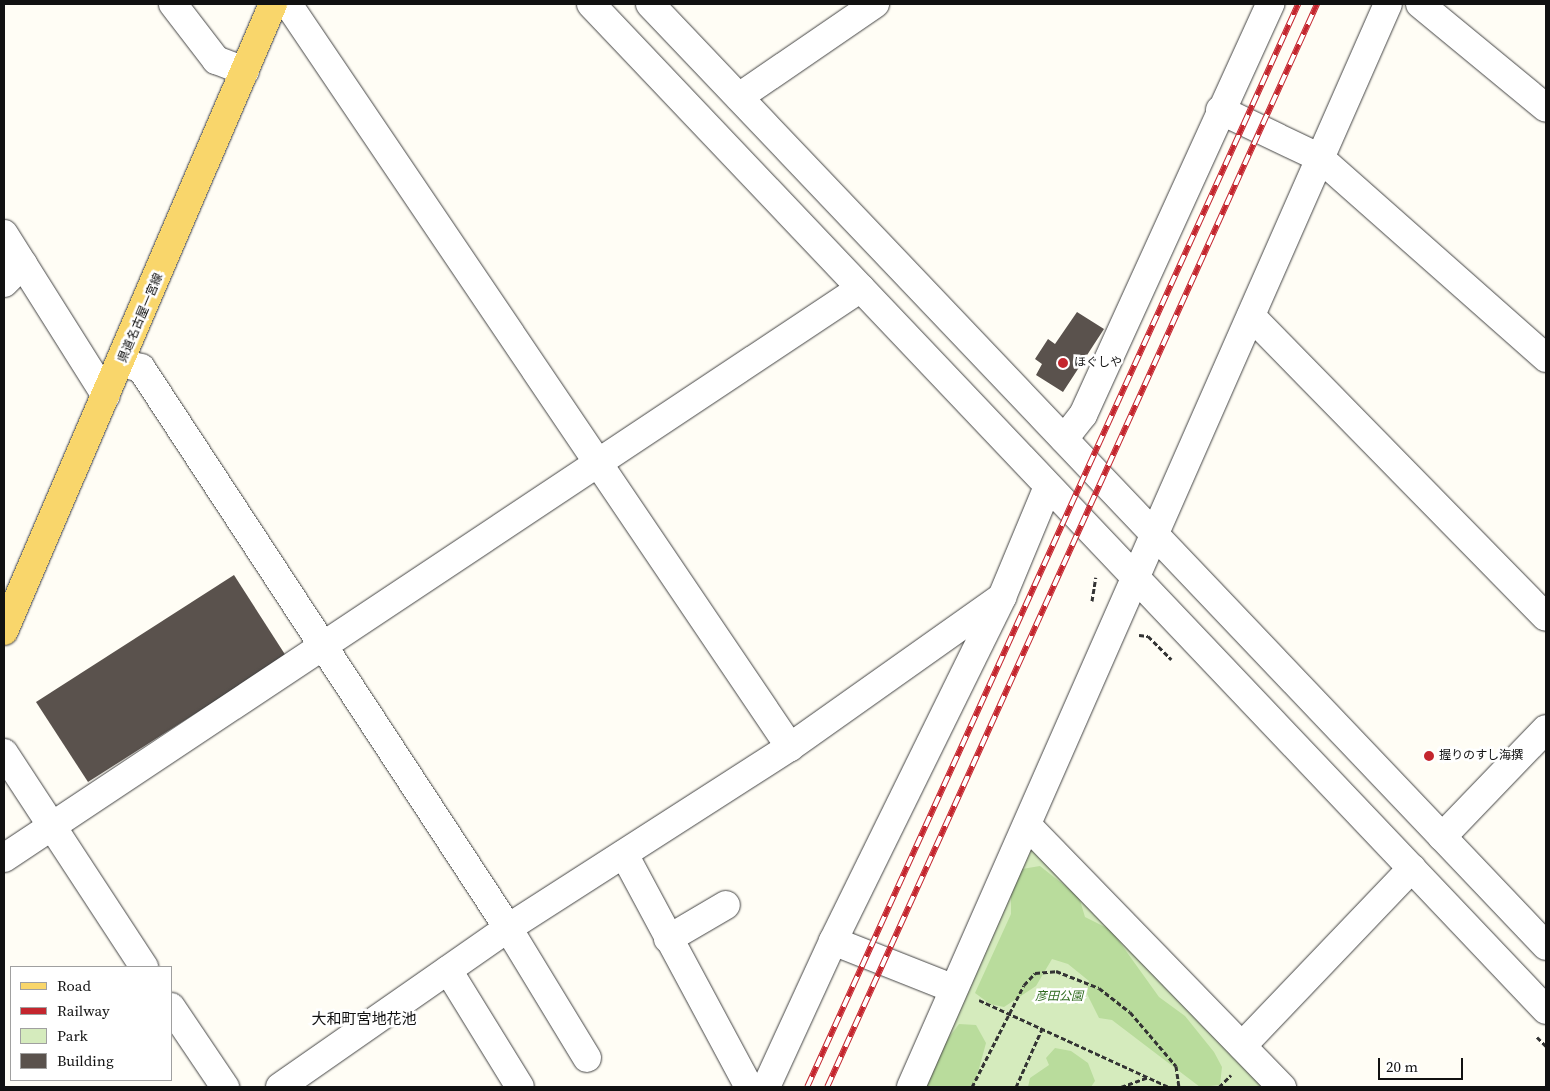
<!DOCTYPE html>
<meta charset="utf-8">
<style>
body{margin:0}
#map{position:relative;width:1550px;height:1091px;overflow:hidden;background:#fffdf5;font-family:"Source Serif 4","Noto Sans JP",serif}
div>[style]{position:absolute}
.green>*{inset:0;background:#d5ebbd}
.forest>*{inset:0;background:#b9dc9c}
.building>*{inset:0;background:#5a524d}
.path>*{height:3px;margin-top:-1.5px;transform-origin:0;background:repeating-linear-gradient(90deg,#333 0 5px,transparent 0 7.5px)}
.roads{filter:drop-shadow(0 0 1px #444) drop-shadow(0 0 1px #444)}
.minor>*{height:28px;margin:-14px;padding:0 14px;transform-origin:14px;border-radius:14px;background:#fff}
.major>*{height:28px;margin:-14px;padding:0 14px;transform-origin:14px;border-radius:14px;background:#f9d66b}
.rail>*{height:5.5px;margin-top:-2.75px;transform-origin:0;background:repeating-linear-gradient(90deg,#fff 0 11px,#c4262e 0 22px);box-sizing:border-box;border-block:1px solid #c4262e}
.dots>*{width:14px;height:14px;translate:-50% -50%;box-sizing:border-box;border:2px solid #fff;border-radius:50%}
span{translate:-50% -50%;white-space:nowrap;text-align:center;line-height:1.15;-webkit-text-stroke:5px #fff;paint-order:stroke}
.street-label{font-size:12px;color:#111}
.poi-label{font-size:12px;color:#111}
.left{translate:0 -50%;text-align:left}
.park-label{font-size:12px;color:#2f6b1f;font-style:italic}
.quarter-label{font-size:15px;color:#111}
.frame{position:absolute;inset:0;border:5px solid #111;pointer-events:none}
.legend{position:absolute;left:10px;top:966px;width:162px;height:115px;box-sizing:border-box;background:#fff;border:1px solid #a0a0a0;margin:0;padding:6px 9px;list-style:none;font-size:15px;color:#111}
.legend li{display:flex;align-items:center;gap:10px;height:25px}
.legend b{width:25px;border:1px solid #a0a0a0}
.scale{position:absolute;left:1378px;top:1058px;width:85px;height:22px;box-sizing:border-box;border:2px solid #111;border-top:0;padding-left:6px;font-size:15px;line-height:18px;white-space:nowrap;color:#111;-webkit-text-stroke:4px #fff;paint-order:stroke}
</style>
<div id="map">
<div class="green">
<i style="clip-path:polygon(1030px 838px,1269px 1087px,921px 1087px)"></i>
</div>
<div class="forest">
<i style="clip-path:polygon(1040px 866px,1079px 897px,1085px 917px,1111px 930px,1159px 997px,1185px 1016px,1214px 1052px,1222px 1067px,1220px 1085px,1200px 1087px,1112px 1020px,1099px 1018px,1087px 994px,1089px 981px,1068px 964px,1052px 959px,1036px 986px,1004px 1007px,990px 1004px,975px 993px,1011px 914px,1011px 885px,1022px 869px)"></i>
<i style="clip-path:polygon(959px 1024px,976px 1025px,986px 1043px,974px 1087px,922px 1087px,936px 1055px)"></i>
<i style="clip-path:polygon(1055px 1048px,1071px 1051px,1088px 1063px,1095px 1081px,1091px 1087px,1028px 1087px,1030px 1078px,1049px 1065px,1046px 1058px)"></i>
</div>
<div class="building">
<i style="clip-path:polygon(1077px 312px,1104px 329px,1063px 392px,1036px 375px,1042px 364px,1035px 359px,1048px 339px,1055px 344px)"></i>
<i style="clip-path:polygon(234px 575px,286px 656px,88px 782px,36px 702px)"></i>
</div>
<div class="path">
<i style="left:1092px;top:601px;width:24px;rotate:-81deg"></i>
<i style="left:1139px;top:635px;width:9px;rotate:6deg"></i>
<i style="left:1148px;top:636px;width:33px;rotate:45deg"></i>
<i style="left:979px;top:1000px;width:209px;rotate:24.6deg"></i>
<i style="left:1537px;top:1037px;width:13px;rotate:45deg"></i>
<i style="left:972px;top:1087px;width:114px;rotate:-63deg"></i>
<i style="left:1024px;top:985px;width:16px;rotate:-47deg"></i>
<i style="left:1035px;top:973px;width:21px;rotate:-5deg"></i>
<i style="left:1056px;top:971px;width:46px;rotate:21.6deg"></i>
<i style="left:1099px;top:988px;width:39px;rotate:38deg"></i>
<i style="left:1130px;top:1012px;width:71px;rotate:49.6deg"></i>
<i style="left:1176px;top:1066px;width:21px;rotate:82deg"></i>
<i style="left:1016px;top:1087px;width:64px;rotate:-65.9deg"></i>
<i style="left:1121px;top:1087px;width:29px;rotate:-20deg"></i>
<i style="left:1219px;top:1087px;width:17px;rotate:-45deg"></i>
</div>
<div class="roads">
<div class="minor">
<i style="left:173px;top:4px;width:71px;rotate:52.5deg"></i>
<i style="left:216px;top:60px;width:31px;rotate:21deg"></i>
<i style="left:288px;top:4px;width:897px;rotate:55.96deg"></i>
<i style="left:591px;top:4px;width:1387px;rotate:46.49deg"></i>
<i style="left:650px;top:4px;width:1300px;rotate:46.43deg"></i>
<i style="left:1420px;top:4px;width:163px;rotate:39.5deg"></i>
<i style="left:739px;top:97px;width:165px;rotate:-34.4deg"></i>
<i style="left:1220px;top:110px;width:111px;rotate:25.6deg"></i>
<i style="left:1320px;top:158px;width:302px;rotate:41.5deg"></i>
<i style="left:4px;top:234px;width:191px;rotate:57.8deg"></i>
<i style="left:4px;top:283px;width:27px;rotate:-45deg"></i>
<i style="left:1251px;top:316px;width:421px;rotate:45.6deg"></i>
<i style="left:122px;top:363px;width:20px;rotate:15deg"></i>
<i style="left:141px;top:368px;width:670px;rotate:56.76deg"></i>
<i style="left:508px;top:928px;width:152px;rotate:58.7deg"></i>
<i style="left:1064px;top:439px;width:31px;rotate:-52deg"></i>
<i style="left:1083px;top:415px;width:452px;rotate:-65.5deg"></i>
<i style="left:4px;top:753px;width:256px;rotate:56.8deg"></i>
<i style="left:1027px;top:825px;width:366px;rotate:45.8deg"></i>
<i style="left:1442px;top:837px;width:150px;rotate:-46.1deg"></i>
<i style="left:624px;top:854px;width:264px;rotate:61.8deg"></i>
<i style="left:4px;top:858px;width:1029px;rotate:-33.63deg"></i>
<i style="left:668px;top:939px;width:67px;rotate:-30.4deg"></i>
<i style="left:833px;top:941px;width:128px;rotate:21.6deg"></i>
<i style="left:448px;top:970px;width:137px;rotate:58.4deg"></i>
<i style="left:171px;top:1007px;width:97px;rotate:56deg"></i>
<i style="left:1242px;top:1046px;width:246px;rotate:-46.3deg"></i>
<i style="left:280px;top:1087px;width:278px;rotate:-34.9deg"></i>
<i style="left:508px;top:928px;width:335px;rotate:-32.7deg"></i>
<i style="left:790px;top:747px;width:260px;rotate:-35.3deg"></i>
<i style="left:766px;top:1087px;width:161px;rotate:-65.3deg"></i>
<i style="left:833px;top:941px;width:383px;rotate:-63.8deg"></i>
<i style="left:1002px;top:597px;width:117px;rotate:-67.4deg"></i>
<i style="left:911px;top:1087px;width:1183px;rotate:-66.23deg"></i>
</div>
<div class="major">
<i style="left:4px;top:631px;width:682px;rotate:-66.78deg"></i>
</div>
</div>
<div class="rail">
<i style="left:807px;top:1087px;width:1189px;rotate:-65.61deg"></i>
<i style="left:827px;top:1087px;width:1189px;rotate:-65.66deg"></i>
</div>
<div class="dots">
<i style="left:1063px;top:363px;background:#c4262e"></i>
<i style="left:1429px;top:756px;background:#c4262e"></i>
</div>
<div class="street-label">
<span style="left:141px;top:318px;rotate:-67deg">県道名古屋一宮線</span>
</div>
<div class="poi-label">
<span class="left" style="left:1074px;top:363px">ほぐしや</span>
<span class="left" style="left:1439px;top:756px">握りのすし海撰</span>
</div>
<div class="park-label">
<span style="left:1059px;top:997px">彦田公園</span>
</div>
<div class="quarter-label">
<span style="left:364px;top:1019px">大和町宮地花池</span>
</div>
<div class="frame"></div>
<ul class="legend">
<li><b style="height:6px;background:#f9d66b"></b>Road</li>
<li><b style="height:6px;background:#c4262e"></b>Railway</li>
<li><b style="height:14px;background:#d5ebbd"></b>Park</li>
<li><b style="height:14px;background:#5a524d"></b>Building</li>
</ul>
<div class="scale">20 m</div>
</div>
